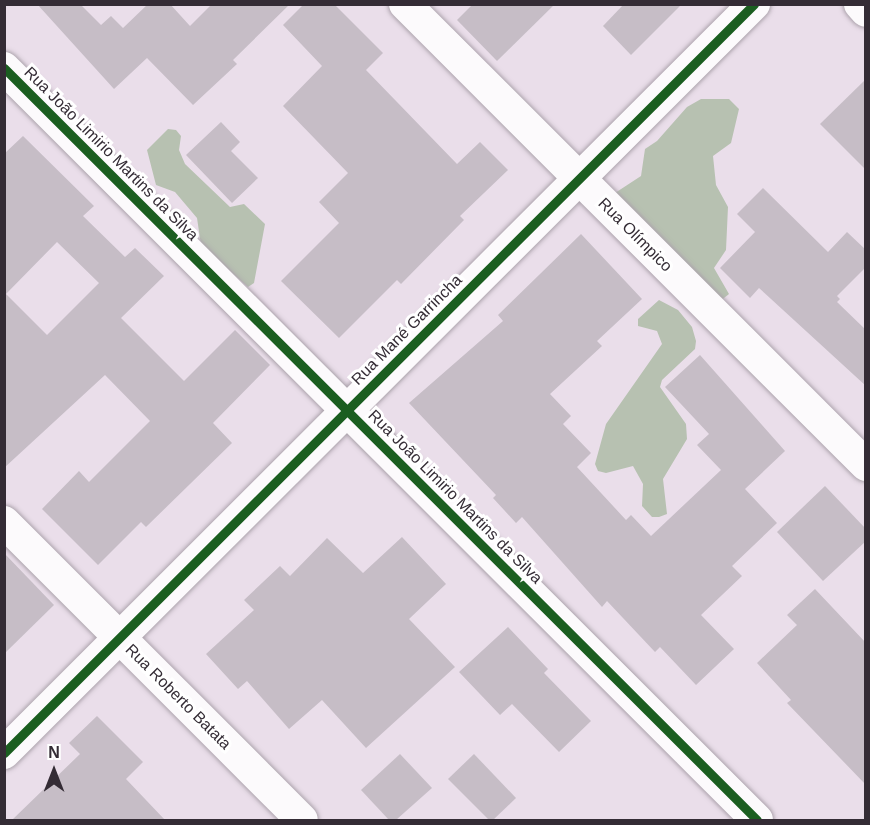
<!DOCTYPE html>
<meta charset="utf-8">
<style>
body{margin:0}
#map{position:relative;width:870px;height:825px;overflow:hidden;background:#eadeea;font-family:Arial,sans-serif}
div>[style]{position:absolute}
.forest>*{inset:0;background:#b7c1b1}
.building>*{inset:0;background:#c6bdc6}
.roads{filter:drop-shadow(0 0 2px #aca3ac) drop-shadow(0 0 2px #aca3ac)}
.minor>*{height:32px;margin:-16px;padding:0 16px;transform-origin:16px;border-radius:16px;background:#fcfafc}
.cycleway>*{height:9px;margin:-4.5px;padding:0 4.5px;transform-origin:4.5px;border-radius:4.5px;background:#1b5e20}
span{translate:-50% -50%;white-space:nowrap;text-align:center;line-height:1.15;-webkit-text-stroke:6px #fff;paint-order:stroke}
.street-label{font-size:16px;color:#342c35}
.frame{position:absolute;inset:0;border:6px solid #342c35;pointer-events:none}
.north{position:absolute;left:24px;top:741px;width:60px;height:60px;-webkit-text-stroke:4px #fff;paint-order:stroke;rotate:0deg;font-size:16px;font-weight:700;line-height:24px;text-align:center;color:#342c35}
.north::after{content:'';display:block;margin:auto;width:21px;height:27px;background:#342c35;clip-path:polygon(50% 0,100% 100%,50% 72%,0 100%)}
</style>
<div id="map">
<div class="forest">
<i style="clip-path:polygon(701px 99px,729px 99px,739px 109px,731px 143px,713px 156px,716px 185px,728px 207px,726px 250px,714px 268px,729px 294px,719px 302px,615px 193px,641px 176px,645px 149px,657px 141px,687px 107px)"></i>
<i style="clip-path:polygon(168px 129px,176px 130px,181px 136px,179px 150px,185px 164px,230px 207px,244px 204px,265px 224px,254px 283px,248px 287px,201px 245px,197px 218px,175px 192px,156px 185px,147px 150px)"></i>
<i style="clip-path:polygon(659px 300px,678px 310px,692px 327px,696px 341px,695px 349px,662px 380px,660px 387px,686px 424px,687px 439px,663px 479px,667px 514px,659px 517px,652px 517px,642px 506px,643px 484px,633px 466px,606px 473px,598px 471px,595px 464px,606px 424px,662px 344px,657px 331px,638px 326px,638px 319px)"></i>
</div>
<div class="building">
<i style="clip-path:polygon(37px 4px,80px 4px,101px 25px,111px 16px,123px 28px,148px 4px,170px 4px,190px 26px,212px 4px,290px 4px,233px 60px,237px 64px,193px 105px,147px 58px,114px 89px)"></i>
<i style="clip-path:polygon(304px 4px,334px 4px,383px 53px,366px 70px,457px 164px,480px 142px,508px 170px,460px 216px,464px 220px,401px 284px,397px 280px,339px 338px,281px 281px,339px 223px,319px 202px,348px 173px,283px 106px,322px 66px,283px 25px)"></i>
<i style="clip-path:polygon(473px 4px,555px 4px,497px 61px,457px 20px)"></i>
<i style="clip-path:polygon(624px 4px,682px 4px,631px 55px,603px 26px)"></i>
<i style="clip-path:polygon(866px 79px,866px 170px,820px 124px)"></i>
<i style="clip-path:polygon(221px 122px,240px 142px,231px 151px,258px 178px,232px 203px,186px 155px)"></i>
<i style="clip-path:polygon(evenodd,23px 136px,94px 206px,83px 216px,125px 257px,135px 248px,164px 276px,121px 318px,184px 381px,235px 330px,270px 365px,213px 423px,232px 443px,146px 527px,141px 522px,98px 565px,42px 509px,79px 471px,89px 482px,150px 421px,105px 375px,4px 468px,4px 154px,23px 136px,57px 242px,99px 283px,47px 335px,6px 294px,57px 242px)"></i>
<i style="clip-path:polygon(763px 188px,828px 252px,847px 232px,866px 250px,866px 267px,837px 296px,840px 299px,837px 302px,866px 330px,866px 386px,759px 288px,750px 298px,720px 268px,755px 232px,737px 214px)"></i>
<i style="clip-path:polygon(581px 234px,642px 299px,597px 341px,602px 346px,550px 394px,571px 416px,563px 424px,591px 453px,577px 467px,626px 520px,631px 515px,651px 536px,721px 470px,697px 445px,709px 434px,665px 387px,700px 355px,785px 451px,745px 489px,777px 523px,732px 566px,742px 576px,701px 615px,734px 649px,696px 685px,660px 647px,655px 652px,607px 601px,602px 607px,522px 517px,516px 523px,493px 498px,496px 495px,409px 403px,503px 321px,498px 315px)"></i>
<i style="clip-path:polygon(825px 486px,866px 529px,866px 541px,823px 581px,777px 532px)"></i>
<i style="clip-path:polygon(402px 537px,446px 584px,409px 619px,455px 667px,366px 748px,322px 700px,289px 729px,247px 681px,238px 689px,206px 654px,254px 610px,244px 600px,280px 566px,290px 576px,327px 538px,363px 573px)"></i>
<i style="clip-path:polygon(4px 553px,54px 605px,4px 654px)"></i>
<i style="clip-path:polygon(815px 589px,866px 643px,866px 785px,787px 703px,791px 700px,757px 663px,797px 625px,787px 615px)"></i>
<i style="clip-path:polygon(508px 627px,548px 669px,544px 673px,591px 721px,559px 752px,512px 704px,500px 715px,459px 672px)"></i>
<i style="clip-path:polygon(97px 716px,143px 762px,126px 779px,165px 820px,12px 820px,80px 754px,69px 743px)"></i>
<i style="clip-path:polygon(400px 754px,432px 788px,396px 820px,389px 820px,361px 790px)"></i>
<i style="clip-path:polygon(474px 754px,516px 798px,493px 820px,489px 820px,448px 779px)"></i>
</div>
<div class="roads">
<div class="minor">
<i style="left:405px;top:4px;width:652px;rotate:45deg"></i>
<i style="left:860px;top:4px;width:9px;rotate:49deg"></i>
<i style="left:4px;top:68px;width:1064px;rotate:44.96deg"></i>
<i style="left:4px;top:522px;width:421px;rotate:45deg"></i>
<i style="left:4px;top:753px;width:1060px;rotate:-44.96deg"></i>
</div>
</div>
<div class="cycleway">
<i style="left:4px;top:68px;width:1064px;rotate:44.96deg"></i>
<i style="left:4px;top:753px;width:1060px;rotate:-44.96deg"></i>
</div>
<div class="street-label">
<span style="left:111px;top:154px;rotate:45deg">Rua João Limirio Martins da Silva</span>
<span style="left:635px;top:235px;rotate:45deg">Rua Olímpico</span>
<span style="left:407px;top:330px;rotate:-45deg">Rua Mané Garrincha</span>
<span style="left:455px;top:497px;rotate:45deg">Rua João Limirio Martins da Silva</span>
<span style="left:178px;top:697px;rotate:45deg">Rua Roberto Batata</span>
</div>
<div class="frame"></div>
<div class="north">N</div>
</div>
